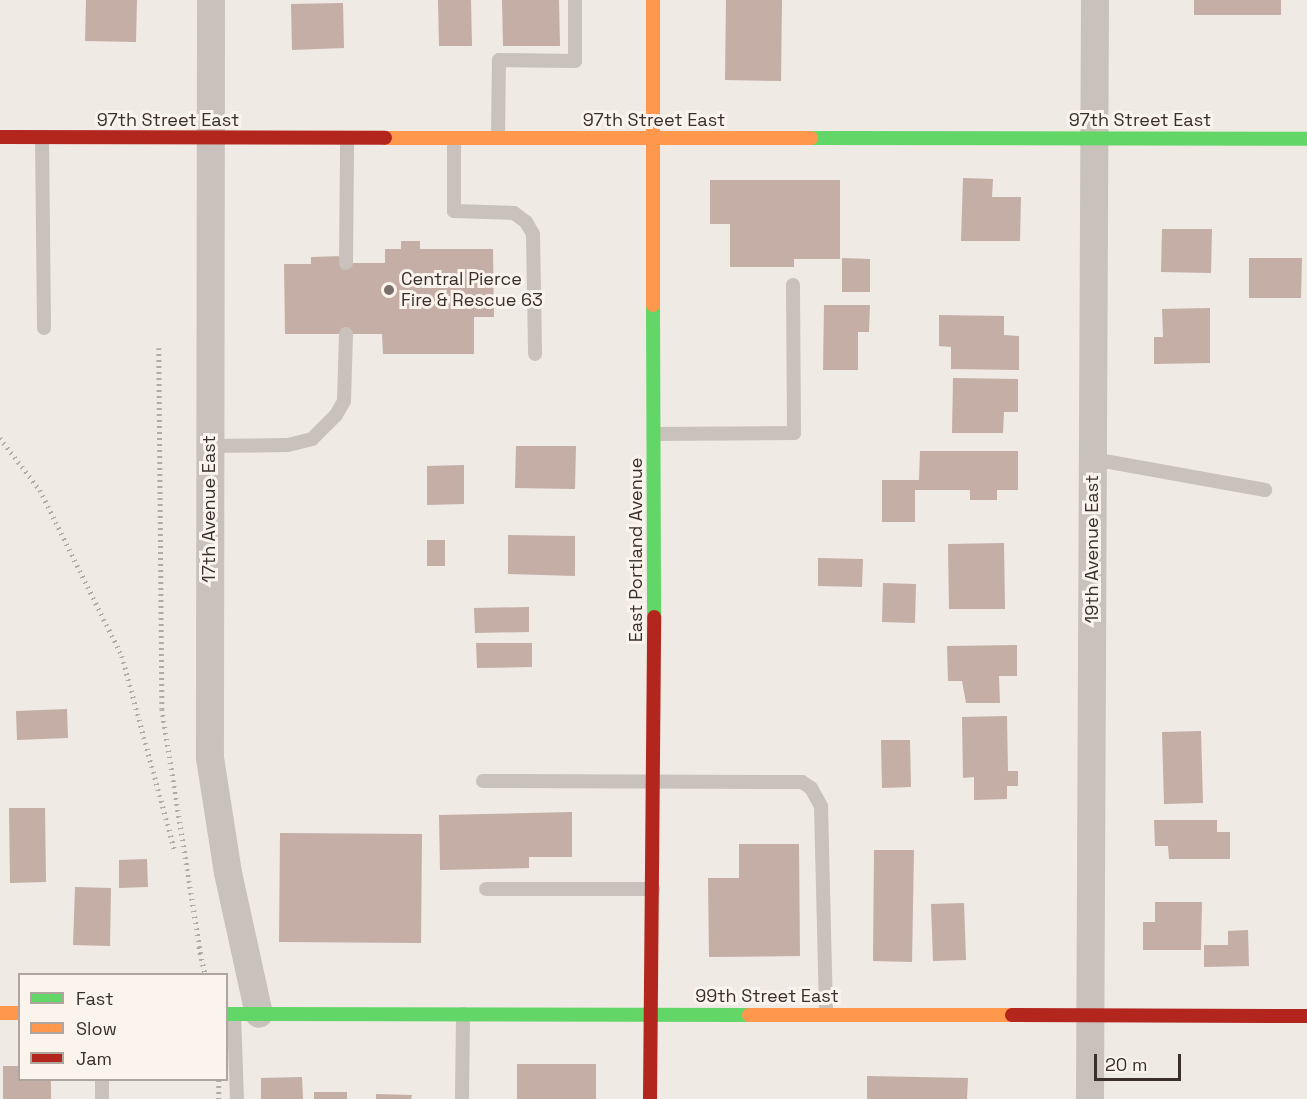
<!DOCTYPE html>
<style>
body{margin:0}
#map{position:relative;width:1307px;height:1099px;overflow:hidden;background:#efeae4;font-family:"Space Grotesk",sans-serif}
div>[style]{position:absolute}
.building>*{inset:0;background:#c4aea5}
.lane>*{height:14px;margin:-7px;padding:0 7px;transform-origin:7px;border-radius:7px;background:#c9c2bc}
.street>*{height:28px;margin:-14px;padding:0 14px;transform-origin:14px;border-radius:14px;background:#c9c2bc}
.fast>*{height:14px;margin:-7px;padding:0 7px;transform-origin:7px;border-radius:7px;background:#63d668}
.slow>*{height:14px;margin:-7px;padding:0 7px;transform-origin:7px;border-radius:7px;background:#ff974d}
.jam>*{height:14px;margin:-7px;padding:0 7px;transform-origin:7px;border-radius:7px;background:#b3261e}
.rail>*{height:4.5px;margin-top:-2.25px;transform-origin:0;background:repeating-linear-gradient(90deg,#b0aba7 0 1.5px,transparent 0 6px)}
.dots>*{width:16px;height:16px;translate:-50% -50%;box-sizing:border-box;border:3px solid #fbf4ec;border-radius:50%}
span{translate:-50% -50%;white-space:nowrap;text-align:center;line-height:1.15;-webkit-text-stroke:6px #fbf4ec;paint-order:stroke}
.street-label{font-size:18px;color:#3a2f2a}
.poi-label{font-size:18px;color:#3a2f2a}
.left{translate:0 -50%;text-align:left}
.legend{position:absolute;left:18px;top:973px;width:210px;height:108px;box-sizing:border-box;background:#fbf4ec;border:2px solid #aea59e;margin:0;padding:8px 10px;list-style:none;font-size:18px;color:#3a2f2a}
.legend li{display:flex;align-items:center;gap:12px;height:30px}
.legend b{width:30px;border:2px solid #aea59e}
.scale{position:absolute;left:1094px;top:1054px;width:87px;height:27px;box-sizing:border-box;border:3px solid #3a2f2a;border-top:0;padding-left:8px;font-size:18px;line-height:21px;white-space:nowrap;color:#3a2f2a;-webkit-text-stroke:4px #fbf4ec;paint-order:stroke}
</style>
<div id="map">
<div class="building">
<i style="clip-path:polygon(86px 0,137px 0,136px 42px,85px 41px)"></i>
<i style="clip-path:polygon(438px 0,471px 0,472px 46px,439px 46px)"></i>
<i style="clip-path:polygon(502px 0,559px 0,560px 46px,503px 46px)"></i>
<i style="clip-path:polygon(726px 0,782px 0,781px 81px,725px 80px)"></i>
<i style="clip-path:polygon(1194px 0,1281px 0,1281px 15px,1194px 15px)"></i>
<i style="clip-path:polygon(343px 3px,344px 48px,292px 50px,291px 4px)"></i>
<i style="clip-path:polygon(963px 178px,993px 179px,992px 197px,1021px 197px,1020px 241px,961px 241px)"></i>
<i style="clip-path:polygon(710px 180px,840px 180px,840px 259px,794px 259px,794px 267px,730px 267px,730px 224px,710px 224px)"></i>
<i style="clip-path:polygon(1162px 229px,1212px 229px,1211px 273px,1161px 272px)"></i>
<i style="clip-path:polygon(401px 241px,420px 241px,420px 249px,493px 249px,494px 317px,474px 317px,474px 354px,383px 354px,382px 334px,285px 334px,284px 264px,311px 264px,311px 257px,344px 256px,344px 263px,385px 263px,385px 249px,401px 249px)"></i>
<i style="clip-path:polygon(842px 258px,870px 259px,870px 292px,842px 292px)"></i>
<i style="clip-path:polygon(1249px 258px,1302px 258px,1301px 298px,1249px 298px)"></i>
<i style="clip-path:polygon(824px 305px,870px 305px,869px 332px,858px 332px,858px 370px,823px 370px)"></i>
<i style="clip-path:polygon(1210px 308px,1210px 363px,1154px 364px,1154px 337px,1163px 337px,1162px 309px)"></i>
<i style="clip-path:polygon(939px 315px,1004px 316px,1004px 335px,1019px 336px,1019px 370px,951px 369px,951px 347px,939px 346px)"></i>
<i style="clip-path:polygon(953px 378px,1018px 379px,1018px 412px,1004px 412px,1003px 433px,952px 433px)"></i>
<i style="clip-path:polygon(516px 446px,576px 446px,575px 489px,515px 488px)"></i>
<i style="clip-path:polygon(920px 451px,1018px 451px,1018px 490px,997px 490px,997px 500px,970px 500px,970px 490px,915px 490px,915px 522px,882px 522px,882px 480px,919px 480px)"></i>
<i style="clip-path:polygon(464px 465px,464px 504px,427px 505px,427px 466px)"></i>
<i style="clip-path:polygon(508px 535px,575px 536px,575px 576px,508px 574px)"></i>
<i style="clip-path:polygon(427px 540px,445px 540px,445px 566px,427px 566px)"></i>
<i style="clip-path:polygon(1004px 543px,1005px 609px,949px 609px,948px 544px)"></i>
<i style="clip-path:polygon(818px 558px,863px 559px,862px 587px,818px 586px)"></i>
<i style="clip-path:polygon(883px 583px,916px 584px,915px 623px,882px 622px)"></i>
<i style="clip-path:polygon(529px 607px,529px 632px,475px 633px,474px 608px)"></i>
<i style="clip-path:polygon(476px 643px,532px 643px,532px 667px,477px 668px)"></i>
<i style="clip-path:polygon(1017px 645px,1017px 676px,999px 676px,1000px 703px,966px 703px,962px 681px,948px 681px,947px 646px)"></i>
<i style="clip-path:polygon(67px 709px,68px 738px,17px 740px,16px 711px)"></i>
<i style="clip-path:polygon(1007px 716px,1008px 771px,1018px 771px,1018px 786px,1007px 786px,1007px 799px,974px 800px,974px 777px,963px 778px,962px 717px)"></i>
<i style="clip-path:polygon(1201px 731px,1203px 803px,1164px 804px,1162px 732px)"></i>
<i style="clip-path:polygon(881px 740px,910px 740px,911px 787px,882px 788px)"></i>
<i style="clip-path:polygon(9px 808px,45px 808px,46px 882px,10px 883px)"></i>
<i style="clip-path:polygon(572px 812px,572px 857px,529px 857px,529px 868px,440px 870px,439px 815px)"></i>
<i style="clip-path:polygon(1154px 820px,1217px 820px,1217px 832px,1230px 832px,1230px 859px,1169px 859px,1168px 846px,1155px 846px)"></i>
<i style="clip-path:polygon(280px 833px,422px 834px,421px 943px,279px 942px)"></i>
<i style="clip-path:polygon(739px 844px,799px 844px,800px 956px,709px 957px,708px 878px,739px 878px)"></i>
<i style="clip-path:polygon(874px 850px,914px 850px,912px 962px,873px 961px)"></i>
<i style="clip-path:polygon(147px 859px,148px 887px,119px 888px,119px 860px)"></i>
<i style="clip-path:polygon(75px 887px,111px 888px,110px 946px,73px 945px)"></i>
<i style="clip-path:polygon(1155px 902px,1202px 902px,1201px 950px,1143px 950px,1143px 922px,1155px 922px)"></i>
<i style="clip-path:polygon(964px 903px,966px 960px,933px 961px,931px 904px)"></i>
<i style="clip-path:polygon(1248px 930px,1249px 966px,1204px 967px,1204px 945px,1228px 945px,1228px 931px)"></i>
<i style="clip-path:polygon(517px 1064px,596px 1064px,596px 1099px,517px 1099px)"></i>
<i style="clip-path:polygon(3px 1066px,20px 1066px,20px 1080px,51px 1080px,51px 1099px,3px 1099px)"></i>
<i style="clip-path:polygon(867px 1076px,968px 1078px,967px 1099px,867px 1099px)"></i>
<i style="clip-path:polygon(302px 1077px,303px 1099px,261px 1099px,261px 1078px)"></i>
<i style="clip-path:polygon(314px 1092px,347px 1092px,347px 1099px,314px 1099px)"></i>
<i style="clip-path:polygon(376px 1094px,412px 1095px,411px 1099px,376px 1099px)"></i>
</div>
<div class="lane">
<i style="left:42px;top:137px;width:191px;rotate:89.4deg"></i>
<i style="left:454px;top:138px;width:73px;rotate:90deg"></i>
<i style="left:454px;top:211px;width:60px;rotate:1.9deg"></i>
<i style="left:514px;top:213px;width:15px;rotate:37deg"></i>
<i style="left:526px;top:222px;width:14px;rotate:60deg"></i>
<i style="left:533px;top:234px;width:120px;rotate:89deg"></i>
<i style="left:498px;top:138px;width:78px;rotate:-89.3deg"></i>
<i style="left:499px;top:60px;width:76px;rotate:0.8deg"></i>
<i style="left:575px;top:61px;width:61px;rotate:-90deg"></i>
<i style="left:346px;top:263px;width:125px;rotate:-89.5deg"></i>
<i style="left:654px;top:434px;width:140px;rotate:-0.4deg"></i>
<i style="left:794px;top:433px;width:148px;rotate:-90.4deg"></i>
<i style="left:209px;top:446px;width:79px;rotate:-0.7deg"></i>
<i style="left:288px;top:445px;width:25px;rotate:-14deg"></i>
<i style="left:312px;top:439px;width:34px;rotate:-45deg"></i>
<i style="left:336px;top:415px;width:16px;rotate:-60deg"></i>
<i style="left:344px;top:401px;width:67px;rotate:-88.3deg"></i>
<i style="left:1093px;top:459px;width:175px;rotate:10.2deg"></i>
<i style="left:483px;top:781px;width:319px;rotate:0.2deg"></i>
<i style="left:802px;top:782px;width:11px;rotate:34deg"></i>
<i style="left:811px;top:788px;width:21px;rotate:61deg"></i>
<i style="left:821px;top:806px;width:208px;rotate:88.6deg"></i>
<i style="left:486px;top:889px;width:167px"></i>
<i style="left:234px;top:1014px;width:85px;rotate:88deg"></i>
<i style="left:102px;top:1099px;width:19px;rotate:-90deg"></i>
<i style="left:462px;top:1099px;width:85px;rotate:-89.3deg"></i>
</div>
<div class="street">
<i style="left:211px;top:0;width:758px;rotate:90.08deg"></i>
<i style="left:210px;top:758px;width:116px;rotate:81.1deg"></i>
<i style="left:228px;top:873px;width:144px;rotate:77.6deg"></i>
<i style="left:1090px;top:1099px;width:1099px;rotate:-89.74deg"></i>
</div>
<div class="fast">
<i style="left:811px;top:138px;width:496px;rotate:0.1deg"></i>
<i style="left:653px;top:305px;width:312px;rotate:89.8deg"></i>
<i style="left:226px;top:1014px;width:523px;rotate:0.11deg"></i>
</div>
<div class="slow">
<i style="left:653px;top:0;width:305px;rotate:90deg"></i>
<i style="left:385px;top:138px;width:426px"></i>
<i style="left:0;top:1013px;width:20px"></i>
<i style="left:749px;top:1015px;width:263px"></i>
</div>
<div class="jam">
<i style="left:0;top:137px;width:385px;rotate:0.1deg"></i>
<i style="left:1012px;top:1015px;width:295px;rotate:0.2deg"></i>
<i style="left:650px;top:1099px;width:482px;rotate:-89.5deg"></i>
</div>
<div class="rail">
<i style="left:159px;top:348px;width:361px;rotate:89.5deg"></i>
<i style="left:162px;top:709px;width:248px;rotate:81deg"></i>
<i style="left:0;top:438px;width:66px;rotate:52.4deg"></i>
<i style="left:40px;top:490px;width:185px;rotate:63.7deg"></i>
<i style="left:122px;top:656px;width:202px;rotate:74.8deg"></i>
<i style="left:199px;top:947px;width:28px;rotate:77deg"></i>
<i style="left:219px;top:1080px;width:19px;rotate:90deg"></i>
</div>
<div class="dots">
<i style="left:389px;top:290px;background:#79706b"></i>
</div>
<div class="street-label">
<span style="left:168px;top:120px">97th Street East</span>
<span style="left:654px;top:120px">97th Street East</span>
<span style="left:1140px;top:120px">97th Street East</span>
<span style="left:209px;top:509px;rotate:-90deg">17th Avenue East</span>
<span style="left:1092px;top:549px;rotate:-90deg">19th Avenue East</span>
<span style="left:636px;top:550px;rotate:-90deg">East Portland Avenue</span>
<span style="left:767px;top:996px">99th Street East</span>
</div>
<div class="poi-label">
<span class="left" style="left:401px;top:290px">Central Pierce<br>Fire &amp; Rescue 63</span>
</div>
<ul class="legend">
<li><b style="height:8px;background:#63d668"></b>Fast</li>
<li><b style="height:8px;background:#ff974d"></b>Slow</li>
<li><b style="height:8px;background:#b3261e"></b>Jam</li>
</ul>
<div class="scale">20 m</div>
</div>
